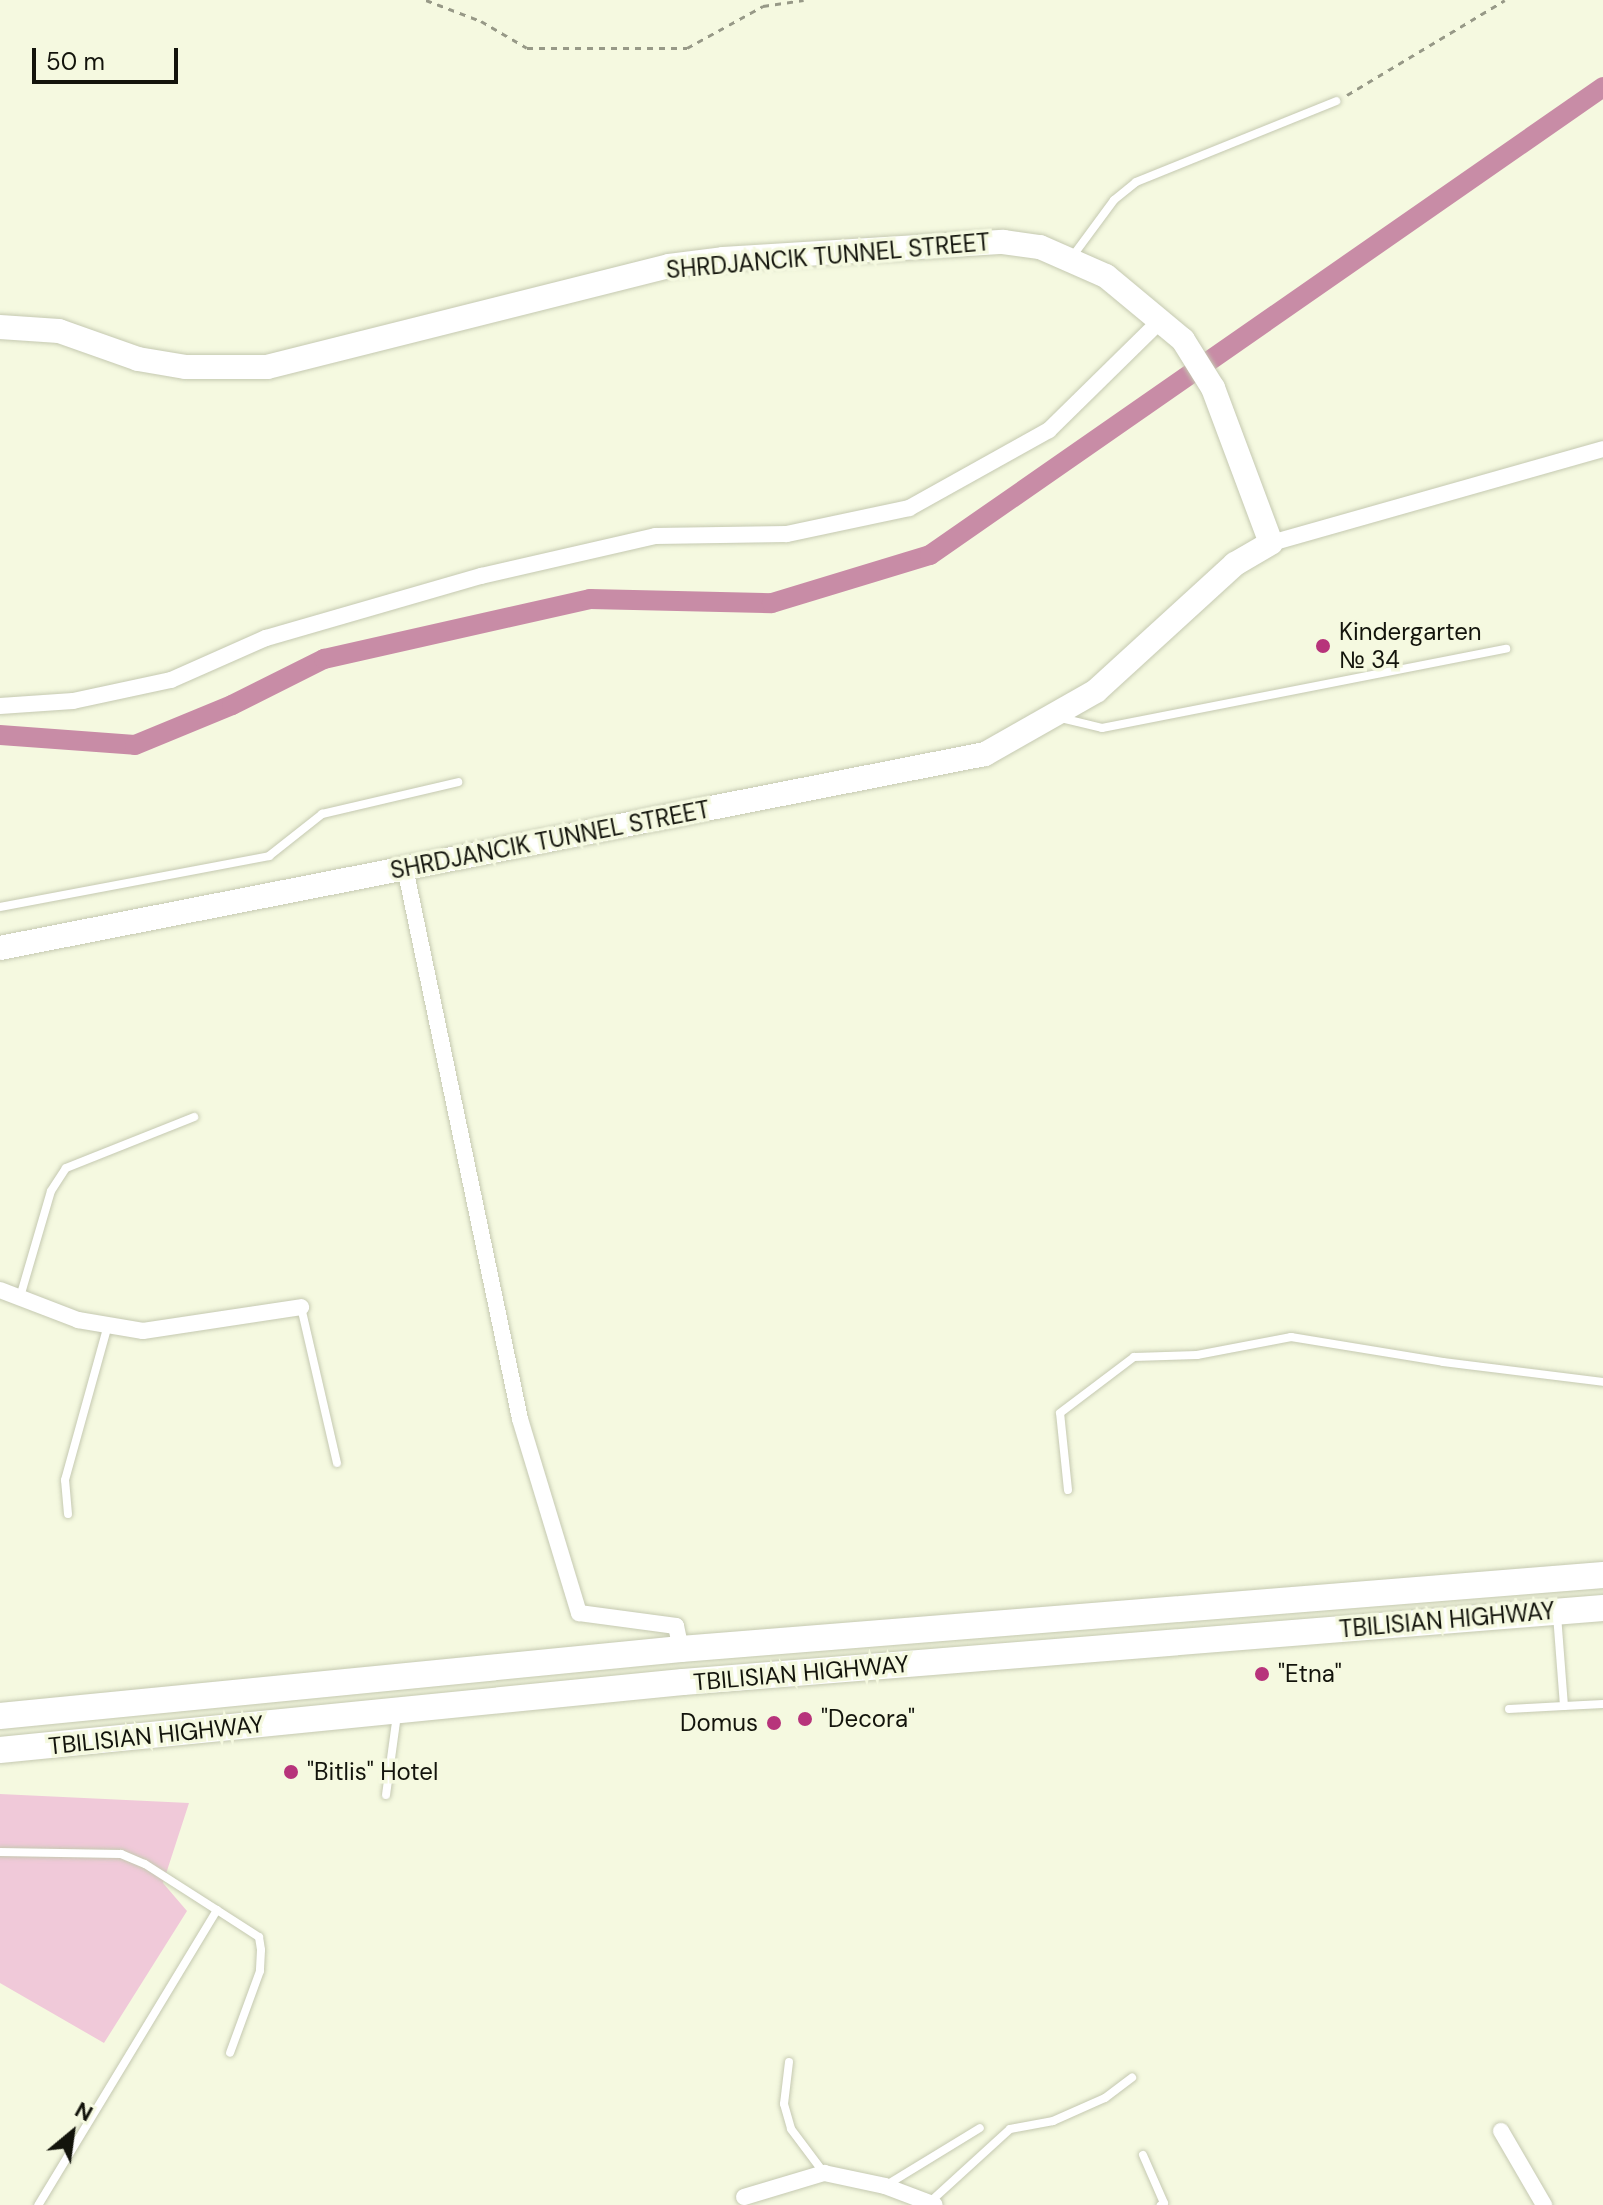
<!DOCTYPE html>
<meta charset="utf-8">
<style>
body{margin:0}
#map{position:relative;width:1603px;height:2205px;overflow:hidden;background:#f5f9e0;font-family:"DM Sans",sans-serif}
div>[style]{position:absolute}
.green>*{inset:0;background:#f0c9d9}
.canal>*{height:20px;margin:-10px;padding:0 10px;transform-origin:10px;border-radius:10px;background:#c88ca6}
.path>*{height:3px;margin-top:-1.5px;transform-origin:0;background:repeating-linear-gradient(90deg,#979987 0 6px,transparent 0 12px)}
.roads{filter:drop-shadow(0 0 2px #c5c9b1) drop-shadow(0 0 2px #c5c9b1)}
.lane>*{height:8px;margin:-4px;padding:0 4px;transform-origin:4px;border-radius:4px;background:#fff}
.street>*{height:16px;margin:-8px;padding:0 8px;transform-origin:8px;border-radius:8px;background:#fff}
.secondary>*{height:24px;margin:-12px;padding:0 12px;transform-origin:12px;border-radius:12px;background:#fff}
.primary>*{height:26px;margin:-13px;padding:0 13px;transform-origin:13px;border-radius:13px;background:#fff}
.dots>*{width:22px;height:22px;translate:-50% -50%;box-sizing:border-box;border:4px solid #f5f9e0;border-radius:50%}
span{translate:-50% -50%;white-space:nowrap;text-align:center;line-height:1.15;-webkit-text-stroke:7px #f5f9e0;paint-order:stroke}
.street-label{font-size:24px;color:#13140c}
.poi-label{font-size:24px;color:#13140c}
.left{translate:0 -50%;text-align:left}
.right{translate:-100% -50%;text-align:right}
.north{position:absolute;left:32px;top:2093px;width:80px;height:80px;-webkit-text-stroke:6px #f5f9e0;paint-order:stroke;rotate:29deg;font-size:22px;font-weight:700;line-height:32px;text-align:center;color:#13140c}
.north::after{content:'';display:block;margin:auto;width:28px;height:36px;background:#13140c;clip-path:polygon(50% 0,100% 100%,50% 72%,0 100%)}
.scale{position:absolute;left:32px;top:48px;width:146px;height:36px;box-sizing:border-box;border:4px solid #13140c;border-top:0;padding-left:10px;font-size:24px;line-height:28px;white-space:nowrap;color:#13140c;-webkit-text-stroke:6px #f5f9e0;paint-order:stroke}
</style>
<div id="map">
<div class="green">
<i style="clip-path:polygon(0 1794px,189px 1803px,163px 1883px,187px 1911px,104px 2043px,0 1983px)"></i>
</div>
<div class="canal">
<i style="left:0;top:735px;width:135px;rotate:4.2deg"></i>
<i style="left:135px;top:745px;width:105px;rotate:-22.4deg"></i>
<i style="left:232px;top:705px;width:103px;rotate:-26.6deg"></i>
<i style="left:324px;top:659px;width:273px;rotate:-12.7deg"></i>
<i style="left:590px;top:599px;width:182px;rotate:1.3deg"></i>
<i style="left:772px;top:603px;width:165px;rotate:-16.9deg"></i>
<i style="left:930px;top:555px;width:820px;rotate:-34.81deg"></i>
</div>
<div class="path">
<i style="left:426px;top:0;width:59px;rotate:20.9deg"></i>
<i style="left:481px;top:21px;width:53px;rotate:30.4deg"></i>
<i style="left:527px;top:48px;width:160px"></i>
<i style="left:687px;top:48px;width:87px;rotate:-28.9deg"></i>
<i style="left:763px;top:6px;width:41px;rotate:-8.3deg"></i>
<i style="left:1347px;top:95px;width:184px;rotate:-31deg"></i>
</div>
<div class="roads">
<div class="lane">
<i style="left:1072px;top:257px;width:71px;rotate:-53.6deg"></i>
<i style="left:1114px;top:200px;width:28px;rotate:-39deg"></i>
<i style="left:1136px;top:182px;width:216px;rotate:-22deg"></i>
<i style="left:1061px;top:718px;width:42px;rotate:13.7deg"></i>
<i style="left:1102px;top:728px;width:412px;rotate:-11.1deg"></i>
<i style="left:0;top:907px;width:274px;rotate:-10.7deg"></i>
<i style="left:269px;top:856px;width:68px;rotate:-38.4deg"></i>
<i style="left:322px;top:814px;width:140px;rotate:-13.2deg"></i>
<i style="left:20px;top:1297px;width:110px;rotate:-73.7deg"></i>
<i style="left:51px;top:1191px;width:27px;rotate:-57deg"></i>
<i style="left:66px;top:1168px;width:138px;rotate:-21.7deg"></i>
<i style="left:301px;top:1307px;width:160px;rotate:77deg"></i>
<i style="left:1068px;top:1490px;width:77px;rotate:-95.9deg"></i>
<i style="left:1060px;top:1413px;width:93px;rotate:-37.1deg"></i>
<i style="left:1134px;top:1357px;width:63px;rotate:-1.8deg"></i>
<i style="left:1197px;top:1355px;width:96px;rotate:-10.8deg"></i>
<i style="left:1291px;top:1337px;width:154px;rotate:9.3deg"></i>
<i style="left:1443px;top:1362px;width:161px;rotate:7.1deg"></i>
<i style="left:68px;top:1514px;width:34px;rotate:-95deg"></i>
<i style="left:65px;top:1480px;width:161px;rotate:-74.5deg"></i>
<i style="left:1564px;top:1706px;width:39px;rotate:-3deg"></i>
<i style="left:1509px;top:1709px;width:55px;rotate:-3.1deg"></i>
<i style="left:1564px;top:1706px;width:90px;rotate:-94.4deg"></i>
<i style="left:386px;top:1795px;width:81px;rotate:-82.2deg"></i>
<i style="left:0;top:1852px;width:121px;rotate:0.9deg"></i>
<i style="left:121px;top:1854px;width:26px;rotate:23deg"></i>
<i style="left:145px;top:1864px;width:85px;rotate:32.6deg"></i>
<i style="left:217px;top:1910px;width:345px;rotate:121.2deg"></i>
<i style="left:217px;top:1910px;width:50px;rotate:32.7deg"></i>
<i style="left:259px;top:1937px;width:13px;rotate:81deg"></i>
<i style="left:261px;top:1950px;width:21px;rotate:93deg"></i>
<i style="left:260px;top:1971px;width:87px;rotate:110.1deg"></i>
<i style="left:789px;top:2062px;width:42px;rotate:96.8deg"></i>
<i style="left:784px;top:2104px;width:26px;rotate:74deg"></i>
<i style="left:791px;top:2129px;width:55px;rotate:53.1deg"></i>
<i style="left:1143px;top:2155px;width:52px;rotate:66.4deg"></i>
<i style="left:1164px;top:2203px;width:4px;rotate:146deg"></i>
<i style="left:885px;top:2186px;width:111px;rotate:-31.4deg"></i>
<i style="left:930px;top:2202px;width:108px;rotate:-42.4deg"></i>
<i style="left:1010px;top:2129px;width:44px;rotate:-10.5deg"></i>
<i style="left:1053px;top:2121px;width:57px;rotate:-23.9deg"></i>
<i style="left:1105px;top:2098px;width:34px;rotate:-37deg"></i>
</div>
<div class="street">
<i style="left:1271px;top:543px;width:345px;rotate:-15.8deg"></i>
<i style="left:0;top:706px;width:73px;rotate:-3.9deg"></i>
<i style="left:73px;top:701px;width:100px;rotate:-12.1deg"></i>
<i style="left:171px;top:680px;width:104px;rotate:-23.9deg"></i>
<i style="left:266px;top:638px;width:224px;rotate:-16.1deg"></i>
<i style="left:481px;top:576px;width:179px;rotate:-12.9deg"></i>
<i style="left:655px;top:536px;width:132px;rotate:-0.9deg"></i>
<i style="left:787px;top:534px;width:125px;rotate:-12deg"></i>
<i style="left:909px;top:508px;width:160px;rotate:-29.1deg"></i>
<i style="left:1049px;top:430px;width:157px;rotate:-44.5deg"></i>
<i style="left:405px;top:868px;width:563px;rotate:78.21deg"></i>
<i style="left:520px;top:1419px;width:203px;rotate:73.1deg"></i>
<i style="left:579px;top:1613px;width:98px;rotate:7.6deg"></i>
<i style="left:676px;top:1626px;width:24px;rotate:78deg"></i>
<i style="left:0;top:1290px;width:84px;rotate:21deg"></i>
<i style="left:78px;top:1320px;width:66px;rotate:9.6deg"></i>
<i style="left:143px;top:1331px;width:160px;rotate:-8.6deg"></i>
<i style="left:1501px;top:2131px;width:86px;rotate:59.8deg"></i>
<i style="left:744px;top:2197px;width:84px;rotate:-16.7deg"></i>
<i style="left:824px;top:2173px;width:62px;rotate:12deg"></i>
<i style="left:885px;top:2186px;width:53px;rotate:20.8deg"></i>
</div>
<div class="secondary">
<i style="left:0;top:327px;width:59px;rotate:3.9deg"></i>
<i style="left:59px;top:331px;width:84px;rotate:19.5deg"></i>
<i style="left:138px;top:359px;width:49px;rotate:9.5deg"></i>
<i style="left:186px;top:367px;width:81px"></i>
<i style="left:267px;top:367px;width:414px;rotate:-14.1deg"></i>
<i style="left:669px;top:266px;width:54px;rotate:-7.4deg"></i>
<i style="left:723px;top:259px;width:281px;rotate:-3.5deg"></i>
<i style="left:1003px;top:242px;width:37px;rotate:8deg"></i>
<i style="left:1040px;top:247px;width:72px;rotate:23.7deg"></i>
<i style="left:1106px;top:276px;width:100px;rotate:39.7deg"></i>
<i style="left:1183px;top:340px;width:57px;rotate:58deg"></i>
<i style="left:1213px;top:388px;width:165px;rotate:69.5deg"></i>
<i style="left:1271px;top:543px;width:42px;rotate:149.7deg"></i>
<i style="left:1235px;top:564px;width:188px;rotate:137.6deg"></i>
<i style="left:1096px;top:691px;width:128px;rotate:150.4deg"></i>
<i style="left:985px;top:754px;width:1004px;rotate:168.86deg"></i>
</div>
<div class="primary">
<i style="left:0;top:1716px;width:684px;rotate:-5.62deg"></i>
<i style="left:681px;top:1649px;width:925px;rotate:-4.59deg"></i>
<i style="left:0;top:1750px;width:686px;rotate:-5.69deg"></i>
<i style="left:683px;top:1682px;width:923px;rotate:-4.6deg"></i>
</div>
</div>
<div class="dots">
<i style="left:1323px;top:646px;background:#b7347b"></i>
<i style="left:1262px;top:1674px;background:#b7347b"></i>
<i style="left:805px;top:1719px;background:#b7347b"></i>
<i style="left:774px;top:1723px;background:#b7347b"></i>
<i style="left:291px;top:1772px;background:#b7347b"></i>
</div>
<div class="street-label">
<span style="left:828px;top:256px;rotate:-5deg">SHRDJANCIK TUNNEL STREET</span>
<span style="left:550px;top:840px;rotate:-11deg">SHRDJANCIK TUNNEL STREET</span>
<span style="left:1447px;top:1620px;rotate:-5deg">TBILISIAN HIGHWAY</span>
<span style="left:801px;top:1673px;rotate:-5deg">TBILISIAN HIGHWAY</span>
<span style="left:156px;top:1735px;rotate:-6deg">TBILISIAN HIGHWAY</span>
</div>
<div class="poi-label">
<span class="left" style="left:1339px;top:646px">Kindergarten<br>№ 34</span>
<span class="left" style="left:1278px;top:1674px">"Etna"</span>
<span class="left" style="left:821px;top:1719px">"Decora"</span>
<span class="right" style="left:758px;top:1723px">Domus</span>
<span class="left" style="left:307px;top:1772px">"Bitlis" Hotel</span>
</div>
<div class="north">N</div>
<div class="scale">50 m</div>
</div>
